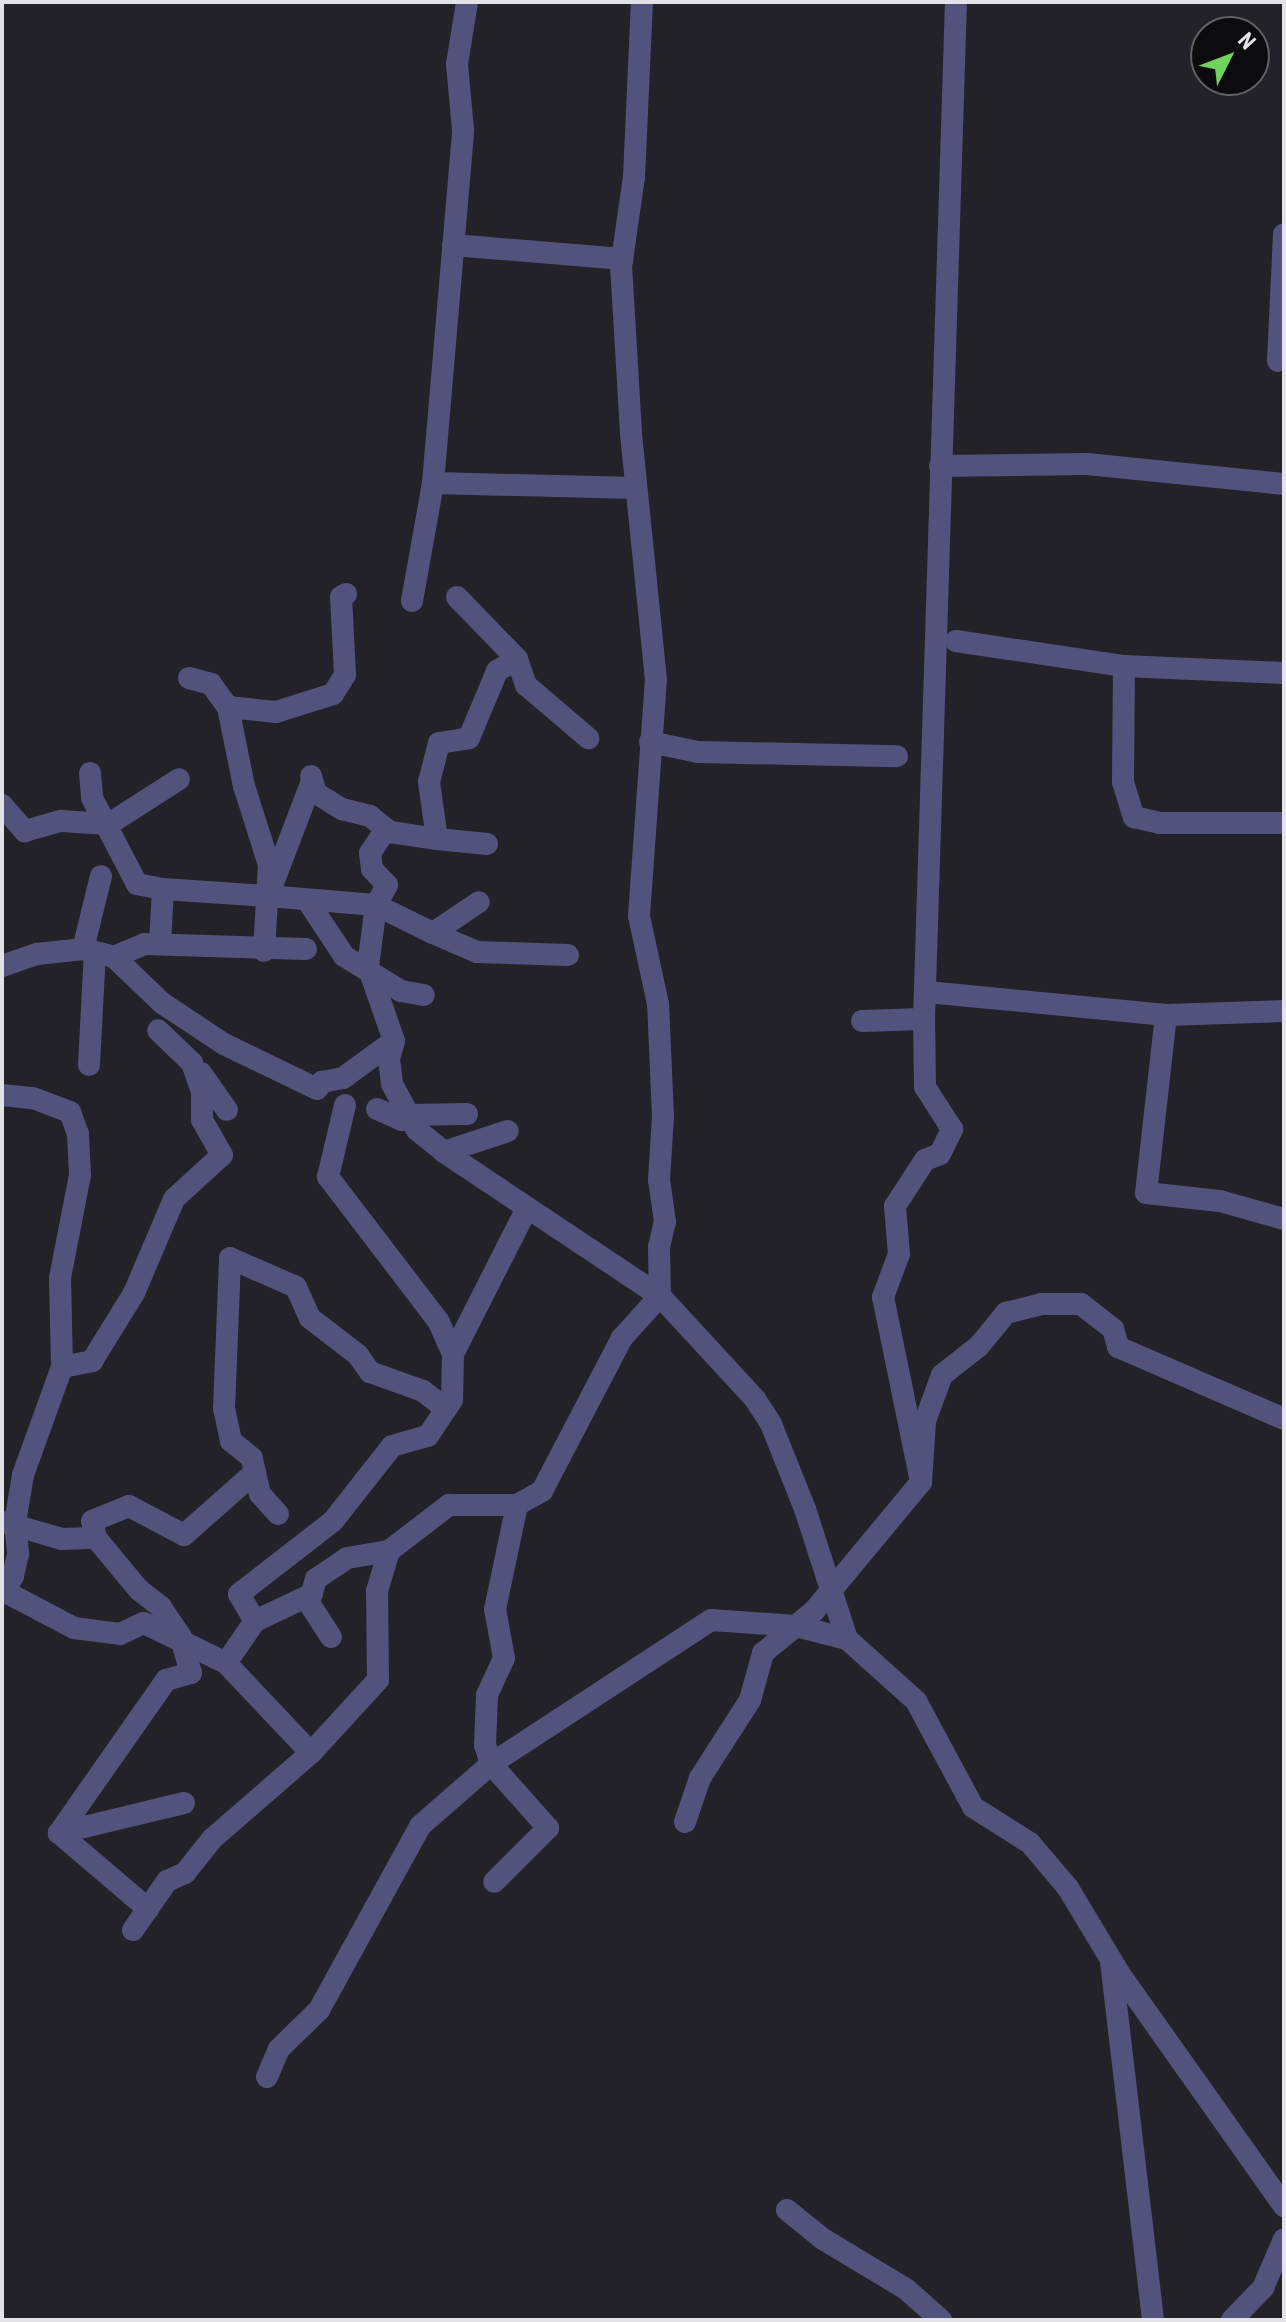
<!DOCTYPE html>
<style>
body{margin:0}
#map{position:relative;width:1286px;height:2322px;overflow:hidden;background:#222228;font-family:"Roboto Condensed",sans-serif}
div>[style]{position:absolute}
.minor>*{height:22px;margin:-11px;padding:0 11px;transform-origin:11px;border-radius:11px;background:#53527c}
span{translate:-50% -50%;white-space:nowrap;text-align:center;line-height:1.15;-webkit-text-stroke:7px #0c0c0f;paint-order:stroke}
.frame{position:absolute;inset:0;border:4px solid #e3e3e7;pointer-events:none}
.north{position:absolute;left:1190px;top:16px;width:80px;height:80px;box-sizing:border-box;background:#0c0c0f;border:2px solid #626265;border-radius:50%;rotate:48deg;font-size:22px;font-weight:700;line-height:32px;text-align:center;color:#e3e3e7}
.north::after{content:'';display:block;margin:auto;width:28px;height:36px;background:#71d25e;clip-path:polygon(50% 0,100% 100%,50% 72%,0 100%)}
</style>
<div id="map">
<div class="minor">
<i style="left:453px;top:245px;width:170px;rotate:4.7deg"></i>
<i style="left:1278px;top:361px;width:127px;rotate:-87.3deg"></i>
<i style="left:940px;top:466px;width:147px;rotate:-0.8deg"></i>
<i style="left:1087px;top:464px;width:198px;rotate:5.8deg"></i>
<i style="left:433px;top:483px;width:202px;rotate:1.4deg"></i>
<i style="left:457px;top:597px;width:86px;rotate:45.9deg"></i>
<i style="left:517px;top:659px;width:28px;rotate:71deg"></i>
<i style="left:526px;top:685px;width:82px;rotate:40.5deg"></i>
<i style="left:412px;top:601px;width:120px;rotate:-79.9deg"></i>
<i style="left:433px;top:483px;width:354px;rotate:-85.1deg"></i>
<i style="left:463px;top:130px;width:66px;rotate:-95.2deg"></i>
<i style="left:457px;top:64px;width:63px;rotate:-80.8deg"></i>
<i style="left:956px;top:641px;width:170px;rotate:8.5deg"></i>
<i style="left:1124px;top:666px;width:160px;rotate:2.5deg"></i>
<i style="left:1124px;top:666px;width:116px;rotate:90.5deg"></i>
<i style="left:1123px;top:782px;width:37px;rotate:73deg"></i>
<i style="left:1134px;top:817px;width:27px;rotate:13deg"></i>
<i style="left:1160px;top:823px;width:124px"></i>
<i style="left:189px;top:678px;width:23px;rotate:15deg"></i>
<i style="left:211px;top:684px;width:29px;rotate:54deg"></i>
<i style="left:228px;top:707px;width:81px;rotate:78.6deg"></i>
<i style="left:244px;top:786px;width:83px;rotate:72.4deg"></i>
<i style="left:269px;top:865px;width:86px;rotate:93.3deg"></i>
<i style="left:228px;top:707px;width:48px;rotate:5.9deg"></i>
<i style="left:276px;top:712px;width:60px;rotate:-17.5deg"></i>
<i style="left:333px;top:694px;width:22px;rotate:-58deg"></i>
<i style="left:345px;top:675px;width:78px;rotate:-92.9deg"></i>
<i style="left:341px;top:597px;width:6px;rotate:-31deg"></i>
<i style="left:650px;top:742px;width:49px;rotate:11.8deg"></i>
<i style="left:698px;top:752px;width:199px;rotate:1.2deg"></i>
<i style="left:90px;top:773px;width:25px;rotate:85deg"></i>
<i style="left:92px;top:798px;width:97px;rotate:62.4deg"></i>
<i style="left:137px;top:884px;width:26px;rotate:11deg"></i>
<i style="left:311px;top:776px;width:18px;rotate:74deg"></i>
<i style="left:316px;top:793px;width:31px;rotate:32deg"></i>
<i style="left:342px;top:809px;width:29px;rotate:14deg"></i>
<i style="left:370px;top:816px;width:26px;rotate:39deg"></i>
<i style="left:390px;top:832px;width:48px;rotate:8.5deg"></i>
<i style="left:312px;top:781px;width:123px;rotate:110.9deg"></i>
<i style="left:268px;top:896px;width:108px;rotate:4.8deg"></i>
<i style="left:376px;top:905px;width:64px;rotate:26.2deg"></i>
<i style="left:433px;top:933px;width:55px;rotate:-34deg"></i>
<i style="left:2px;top:805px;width:35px;rotate:49deg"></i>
<i style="left:25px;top:831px;width:37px;rotate:-16deg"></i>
<i style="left:61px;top:821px;width:48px;rotate:3.6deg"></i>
<i style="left:109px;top:824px;width:83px;rotate:-32.7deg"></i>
<i style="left:487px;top:844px;width:50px;rotate:-174.3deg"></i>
<i style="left:437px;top:839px;width:58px;rotate:-98deg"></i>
<i style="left:429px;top:782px;width:40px;rotate:-75.6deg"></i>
<i style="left:439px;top:743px;width:30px;rotate:-9deg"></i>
<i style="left:469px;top:738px;width:73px;rotate:-67.3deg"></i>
<i style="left:497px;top:671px;width:23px;rotate:-31deg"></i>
<i style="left:307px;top:900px;width:67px;rotate:56.5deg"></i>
<i style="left:344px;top:956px;width:67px;rotate:31.6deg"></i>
<i style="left:401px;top:991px;width:23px;rotate:10deg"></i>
<i style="left:433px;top:933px;width:48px;rotate:23.4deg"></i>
<i style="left:477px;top:952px;width:91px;rotate:1.9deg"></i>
<i style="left:160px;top:943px;width:54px;rotate:-86.8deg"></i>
<i style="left:163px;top:889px;width:105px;rotate:3.8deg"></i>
<i style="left:83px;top:949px;width:75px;rotate:-76.1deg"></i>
<i style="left:114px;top:957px;width:66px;rotate:43.8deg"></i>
<i style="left:162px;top:1003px;width:74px;rotate:33.5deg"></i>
<i style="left:224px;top:1044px;width:103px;rotate:25.8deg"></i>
<i style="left:317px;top:1089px;width:9px;rotate:-54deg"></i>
<i style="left:322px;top:1082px;width:21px;rotate:-11deg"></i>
<i style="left:343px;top:1078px;width:63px;rotate:-36deg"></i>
<i style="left:394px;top:1041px;width:79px;rotate:-109.1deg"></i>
<i style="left:368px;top:966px;width:62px;rotate:-82.5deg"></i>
<i style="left:376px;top:905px;width:23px;rotate:-61deg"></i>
<i style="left:387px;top:885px;width:22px;rotate:-133deg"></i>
<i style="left:372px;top:869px;width:16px;rotate:-97deg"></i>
<i style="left:370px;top:853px;width:29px;rotate:-56deg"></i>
<i style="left:2px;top:966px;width:37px;rotate:-19deg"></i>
<i style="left:37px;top:954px;width:46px;rotate:-6.2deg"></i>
<i style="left:83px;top:949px;width:32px;rotate:14deg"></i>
<i style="left:114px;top:957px;width:33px;rotate:-23deg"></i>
<i style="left:144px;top:944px;width:162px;rotate:1.8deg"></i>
<i style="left:927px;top:992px;width:240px;rotate:5.5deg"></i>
<i style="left:1166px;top:1015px;width:118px;rotate:-1.9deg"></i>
<i style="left:1166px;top:1015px;width:179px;rotate:96.4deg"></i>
<i style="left:1146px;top:1193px;width:74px;rotate:6.2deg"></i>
<i style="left:1220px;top:1201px;width:66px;rotate:15.7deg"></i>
<i style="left:862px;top:1021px;width:62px;rotate:-1.8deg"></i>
<i style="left:394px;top:1041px;width:19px;rotate:106deg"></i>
<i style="left:389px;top:1059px;width:25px;rotate:83deg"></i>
<i style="left:392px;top:1084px;width:52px;rotate:61.5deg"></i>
<i style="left:417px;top:1130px;width:35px;rotate:39deg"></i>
<i style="left:444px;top:1152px;width:67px;rotate:-18.2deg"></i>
<i style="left:89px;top:1065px;width:113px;rotate:-87deg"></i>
<i style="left:201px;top:1073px;width:45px;rotate:54.9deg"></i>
<i style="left:2px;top:1095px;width:31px;rotate:6deg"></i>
<i style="left:33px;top:1098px;width:40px;rotate:21deg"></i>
<i style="left:70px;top:1112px;width:23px;rotate:70deg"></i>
<i style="left:78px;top:1134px;width:41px;rotate:87.2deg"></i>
<i style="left:80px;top:1175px;width:105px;rotate:101deg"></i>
<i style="left:60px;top:1278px;width:89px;rotate:88.7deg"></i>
<i style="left:62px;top:1367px;width:115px;rotate:109.9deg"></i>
<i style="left:23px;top:1475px;width:49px;rotate:99.5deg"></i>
<i style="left:15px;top:1523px;width:31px;rotate:84deg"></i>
<i style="left:18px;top:1554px;width:23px;rotate:103deg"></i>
<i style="left:13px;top:1576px;width:21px;rotate:121deg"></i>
<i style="left:377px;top:1109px;width:27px;rotate:24deg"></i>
<i style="left:402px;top:1120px;width:9px;rotate:-36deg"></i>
<i style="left:409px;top:1115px;width:58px;rotate:-1deg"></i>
<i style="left:444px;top:1152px;width:260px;rotate:33.7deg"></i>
<i style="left:660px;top:1296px;width:140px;rotate:47.3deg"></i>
<i style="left:755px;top:1399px;width:30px;rotate:57deg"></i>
<i style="left:771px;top:1424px;width:92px;rotate:68.2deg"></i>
<i style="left:805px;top:1509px;width:137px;rotate:72.1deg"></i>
<i style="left:453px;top:1354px;width:161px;rotate:-63.1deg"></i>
<i style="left:62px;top:1367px;width:31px;rotate:-11deg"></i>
<i style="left:92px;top:1361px;width:80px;rotate:-58.3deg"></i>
<i style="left:134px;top:1293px;width:102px;rotate:-66.9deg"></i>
<i style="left:174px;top:1199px;width:65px;rotate:-42.5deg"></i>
<i style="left:222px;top:1155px;width:40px;rotate:-119.7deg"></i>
<i style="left:202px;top:1120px;width:28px;rotate:-90deg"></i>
<i style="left:202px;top:1092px;width:31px;rotate:-109deg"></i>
<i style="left:192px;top:1063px;width:47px;rotate:-135.9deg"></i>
<i style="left:921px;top:1482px;width:189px;rotate:-101.6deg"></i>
<i style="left:883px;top:1297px;width:46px;rotate:-69.6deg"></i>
<i style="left:899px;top:1254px;width:48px;rotate:-94.8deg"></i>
<i style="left:895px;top:1206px;width:55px;rotate:-56.9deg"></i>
<i style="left:925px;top:1160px;width:16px;rotate:-22deg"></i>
<i style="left:940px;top:1154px;width:28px;rotate:-64deg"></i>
<i style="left:952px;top:1129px;width:50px;rotate:-122.7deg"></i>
<i style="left:925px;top:1087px;width:68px;rotate:-90.8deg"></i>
<i style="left:924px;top:1019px;width:1018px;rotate:-88.2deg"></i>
<i style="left:517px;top:1505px;width:29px;rotate:-29deg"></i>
<i style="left:542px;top:1491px;width:173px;rotate:-62.4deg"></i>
<i style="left:622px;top:1338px;width:57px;rotate:-47.9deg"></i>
<i style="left:660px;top:1296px;width:49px;rotate:-91.2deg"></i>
<i style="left:659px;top:1247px;width:26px;rotate:-77deg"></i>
<i style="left:665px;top:1222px;width:42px;rotate:-98.1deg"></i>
<i style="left:659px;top:1180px;width:63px;rotate:-86.4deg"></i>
<i style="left:663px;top:1117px;width:113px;rotate:-92.5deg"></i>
<i style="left:658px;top:1004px;width:90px;rotate:-102.2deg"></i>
<i style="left:639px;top:916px;width:237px;rotate:-85.9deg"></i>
<i style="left:656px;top:680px;width:248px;rotate:-95.8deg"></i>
<i style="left:631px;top:433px;width:166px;rotate:-93.4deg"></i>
<i style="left:621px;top:267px;width:91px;rotate:-81.8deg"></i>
<i style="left:634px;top:177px;width:175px;rotate:-87.4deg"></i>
<i style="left:278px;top:1514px;width:27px;rotate:-132deg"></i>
<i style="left:260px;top:1494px;width:37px;rotate:-103deg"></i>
<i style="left:252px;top:1458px;width:27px;rotate:-141deg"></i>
<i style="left:231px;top:1441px;width:33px;rotate:-102deg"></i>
<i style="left:224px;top:1409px;width:151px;rotate:-87.7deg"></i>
<i style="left:230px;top:1258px;width:72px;rotate:23.7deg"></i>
<i style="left:296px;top:1287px;width:34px;rotate:66deg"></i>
<i style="left:310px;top:1318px;width:61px;rotate:37.6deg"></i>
<i style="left:358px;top:1355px;width:21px;rotate:55deg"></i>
<i style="left:370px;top:1372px;width:56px;rotate:19.7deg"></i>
<i style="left:423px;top:1391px;width:29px;rotate:38deg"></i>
<i style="left:3px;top:1522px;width:61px;rotate:16.1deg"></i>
<i style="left:62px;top:1539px;width:34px;rotate:-2deg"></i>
<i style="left:2px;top:1590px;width:81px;rotate:27.8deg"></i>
<i style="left:74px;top:1628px;width:46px;rotate:7.4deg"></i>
<i style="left:120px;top:1634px;width:26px;rotate:-25deg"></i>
<i style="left:144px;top:1623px;width:91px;rotate:26deg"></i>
<i style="left:255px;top:1621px;width:63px;rotate:-25.3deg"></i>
<i style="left:331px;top:1637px;width:40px;rotate:-122.9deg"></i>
<i style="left:309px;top:1603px;width:25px;rotate:-74deg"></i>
<i style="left:316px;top:1579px;width:37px;rotate:-34deg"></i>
<i style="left:347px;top:1558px;width:43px;rotate:-9.5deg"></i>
<i style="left:311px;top:1753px;width:124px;rotate:-133.4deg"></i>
<i style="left:226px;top:1663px;width:51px;rotate:-55.4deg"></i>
<i style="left:255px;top:1621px;width:31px;rotate:-121deg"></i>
<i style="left:239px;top:1594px;width:119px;rotate:-37.8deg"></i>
<i style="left:333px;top:1521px;width:95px;rotate:-51.8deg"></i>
<i style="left:392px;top:1446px;width:37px;rotate:-16deg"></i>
<i style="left:428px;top:1436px;width:43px;rotate:-56.3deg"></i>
<i style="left:452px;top:1400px;width:46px;rotate:-88.8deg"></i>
<i style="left:453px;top:1354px;width:35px;rotate:-114deg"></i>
<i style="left:439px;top:1322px;width:183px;rotate:-127.4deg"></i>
<i style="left:328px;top:1177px;width:74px;rotate:-76.7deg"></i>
<i style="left:184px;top:1803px;width:129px;rotate:166.5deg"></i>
<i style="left:59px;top:1833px;width:187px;rotate:-55deg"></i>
<i style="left:166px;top:1680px;width:26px;rotate:-16deg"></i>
<i style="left:191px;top:1673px;width:37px;rotate:-106deg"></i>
<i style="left:181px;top:1637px;width:36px;rotate:-124deg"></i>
<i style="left:161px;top:1607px;width:28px;rotate:-142deg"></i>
<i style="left:139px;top:1590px;width:67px;rotate:-129.6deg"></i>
<i style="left:96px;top:1538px;width:17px;rotate:-103deg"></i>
<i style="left:92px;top:1521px;width:40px;rotate:-22deg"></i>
<i style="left:129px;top:1506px;width:62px;rotate:27.8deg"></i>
<i style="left:184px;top:1535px;width:94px;rotate:-41.5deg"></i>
<i style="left:685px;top:1822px;width:46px;rotate:-71.2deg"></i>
<i style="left:700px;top:1778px;width:93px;rotate:-57.3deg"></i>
<i style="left:750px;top:1700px;width:49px;rotate:-74.5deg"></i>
<i style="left:763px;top:1653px;width:66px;rotate:-39.5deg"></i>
<i style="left:814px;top:1611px;width:168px;rotate:-50.3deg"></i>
<i style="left:921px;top:1482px;width:61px;rotate:-86.2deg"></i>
<i style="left:925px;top:1421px;width:49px;rotate:-69.7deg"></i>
<i style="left:942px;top:1375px;width:47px;rotate:-38.1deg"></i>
<i style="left:979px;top:1346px;width:43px;rotate:-50.7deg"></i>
<i style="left:1006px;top:1313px;width:36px;rotate:-14deg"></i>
<i style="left:1041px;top:1304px;width:40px"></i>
<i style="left:1081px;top:1304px;width:41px;rotate:38deg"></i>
<i style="left:1113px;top:1329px;width:19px;rotate:74deg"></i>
<i style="left:1118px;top:1347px;width:181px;rotate:23.4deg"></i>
<i style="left:59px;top:1833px;width:117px;rotate:40.5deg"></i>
<i style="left:133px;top:1930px;width:60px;rotate:-55.2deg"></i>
<i style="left:167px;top:1881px;width:20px;rotate:-24deg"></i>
<i style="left:185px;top:1873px;width:43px;rotate:-51.5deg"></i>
<i style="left:212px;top:1839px;width:131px;rotate:-41deg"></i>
<i style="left:311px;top:1753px;width:99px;rotate:-47.5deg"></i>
<i style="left:378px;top:1680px;width:89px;rotate:-90.6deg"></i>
<i style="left:377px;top:1591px;width:42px;rotate:-73.3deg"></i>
<i style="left:389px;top:1551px;width:76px;rotate:-37.5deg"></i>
<i style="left:449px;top:1505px;width:68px"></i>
<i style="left:517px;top:1505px;width:106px;rotate:101.9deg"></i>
<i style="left:495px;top:1609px;width:50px;rotate:79.6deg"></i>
<i style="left:504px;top:1658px;width:41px;rotate:114.7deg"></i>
<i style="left:487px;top:1695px;width:50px;rotate:92.3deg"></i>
<i style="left:485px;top:1745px;width:20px;rotate:72deg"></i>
<i style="left:491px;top:1764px;width:86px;rotate:48.3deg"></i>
<i style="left:548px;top:1828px;width:76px;rotate:135deg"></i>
<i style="left:1111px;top:1962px;width:360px;rotate:83.3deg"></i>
<i style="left:267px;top:2077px;width:30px;rotate:-67deg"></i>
<i style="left:279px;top:2049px;width:56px;rotate:-44.3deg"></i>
<i style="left:319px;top:2010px;width:210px;rotate:-61.2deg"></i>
<i style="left:420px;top:1826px;width:94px;rotate:-41.1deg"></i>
<i style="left:491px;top:1764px;width:263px;rotate:-33.2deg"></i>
<i style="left:711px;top:1620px;width:85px;rotate:4deg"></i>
<i style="left:796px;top:1626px;width:53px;rotate:14.3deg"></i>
<i style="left:847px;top:1639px;width:93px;rotate:41.9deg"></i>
<i style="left:916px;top:1701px;width:120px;rotate:61.7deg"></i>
<i style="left:973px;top:1807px;width:67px;rotate:32.3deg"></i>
<i style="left:1030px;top:1843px;width:59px;rotate:49.8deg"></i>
<i style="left:1068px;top:1888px;width:99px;rotate:59deg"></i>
<i style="left:1119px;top:1973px;width:286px;rotate:54.7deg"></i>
<i style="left:787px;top:2210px;width:46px;rotate:38.9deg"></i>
<i style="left:823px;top:2239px;width:97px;rotate:31.1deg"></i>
<i style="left:906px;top:2289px;width:47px;rotate:41.5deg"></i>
<i style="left:1232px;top:2320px;width:45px;rotate:-45.9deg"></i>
<i style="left:1263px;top:2288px;width:53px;rotate:-66.8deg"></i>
</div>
<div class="frame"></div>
<div class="north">N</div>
</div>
